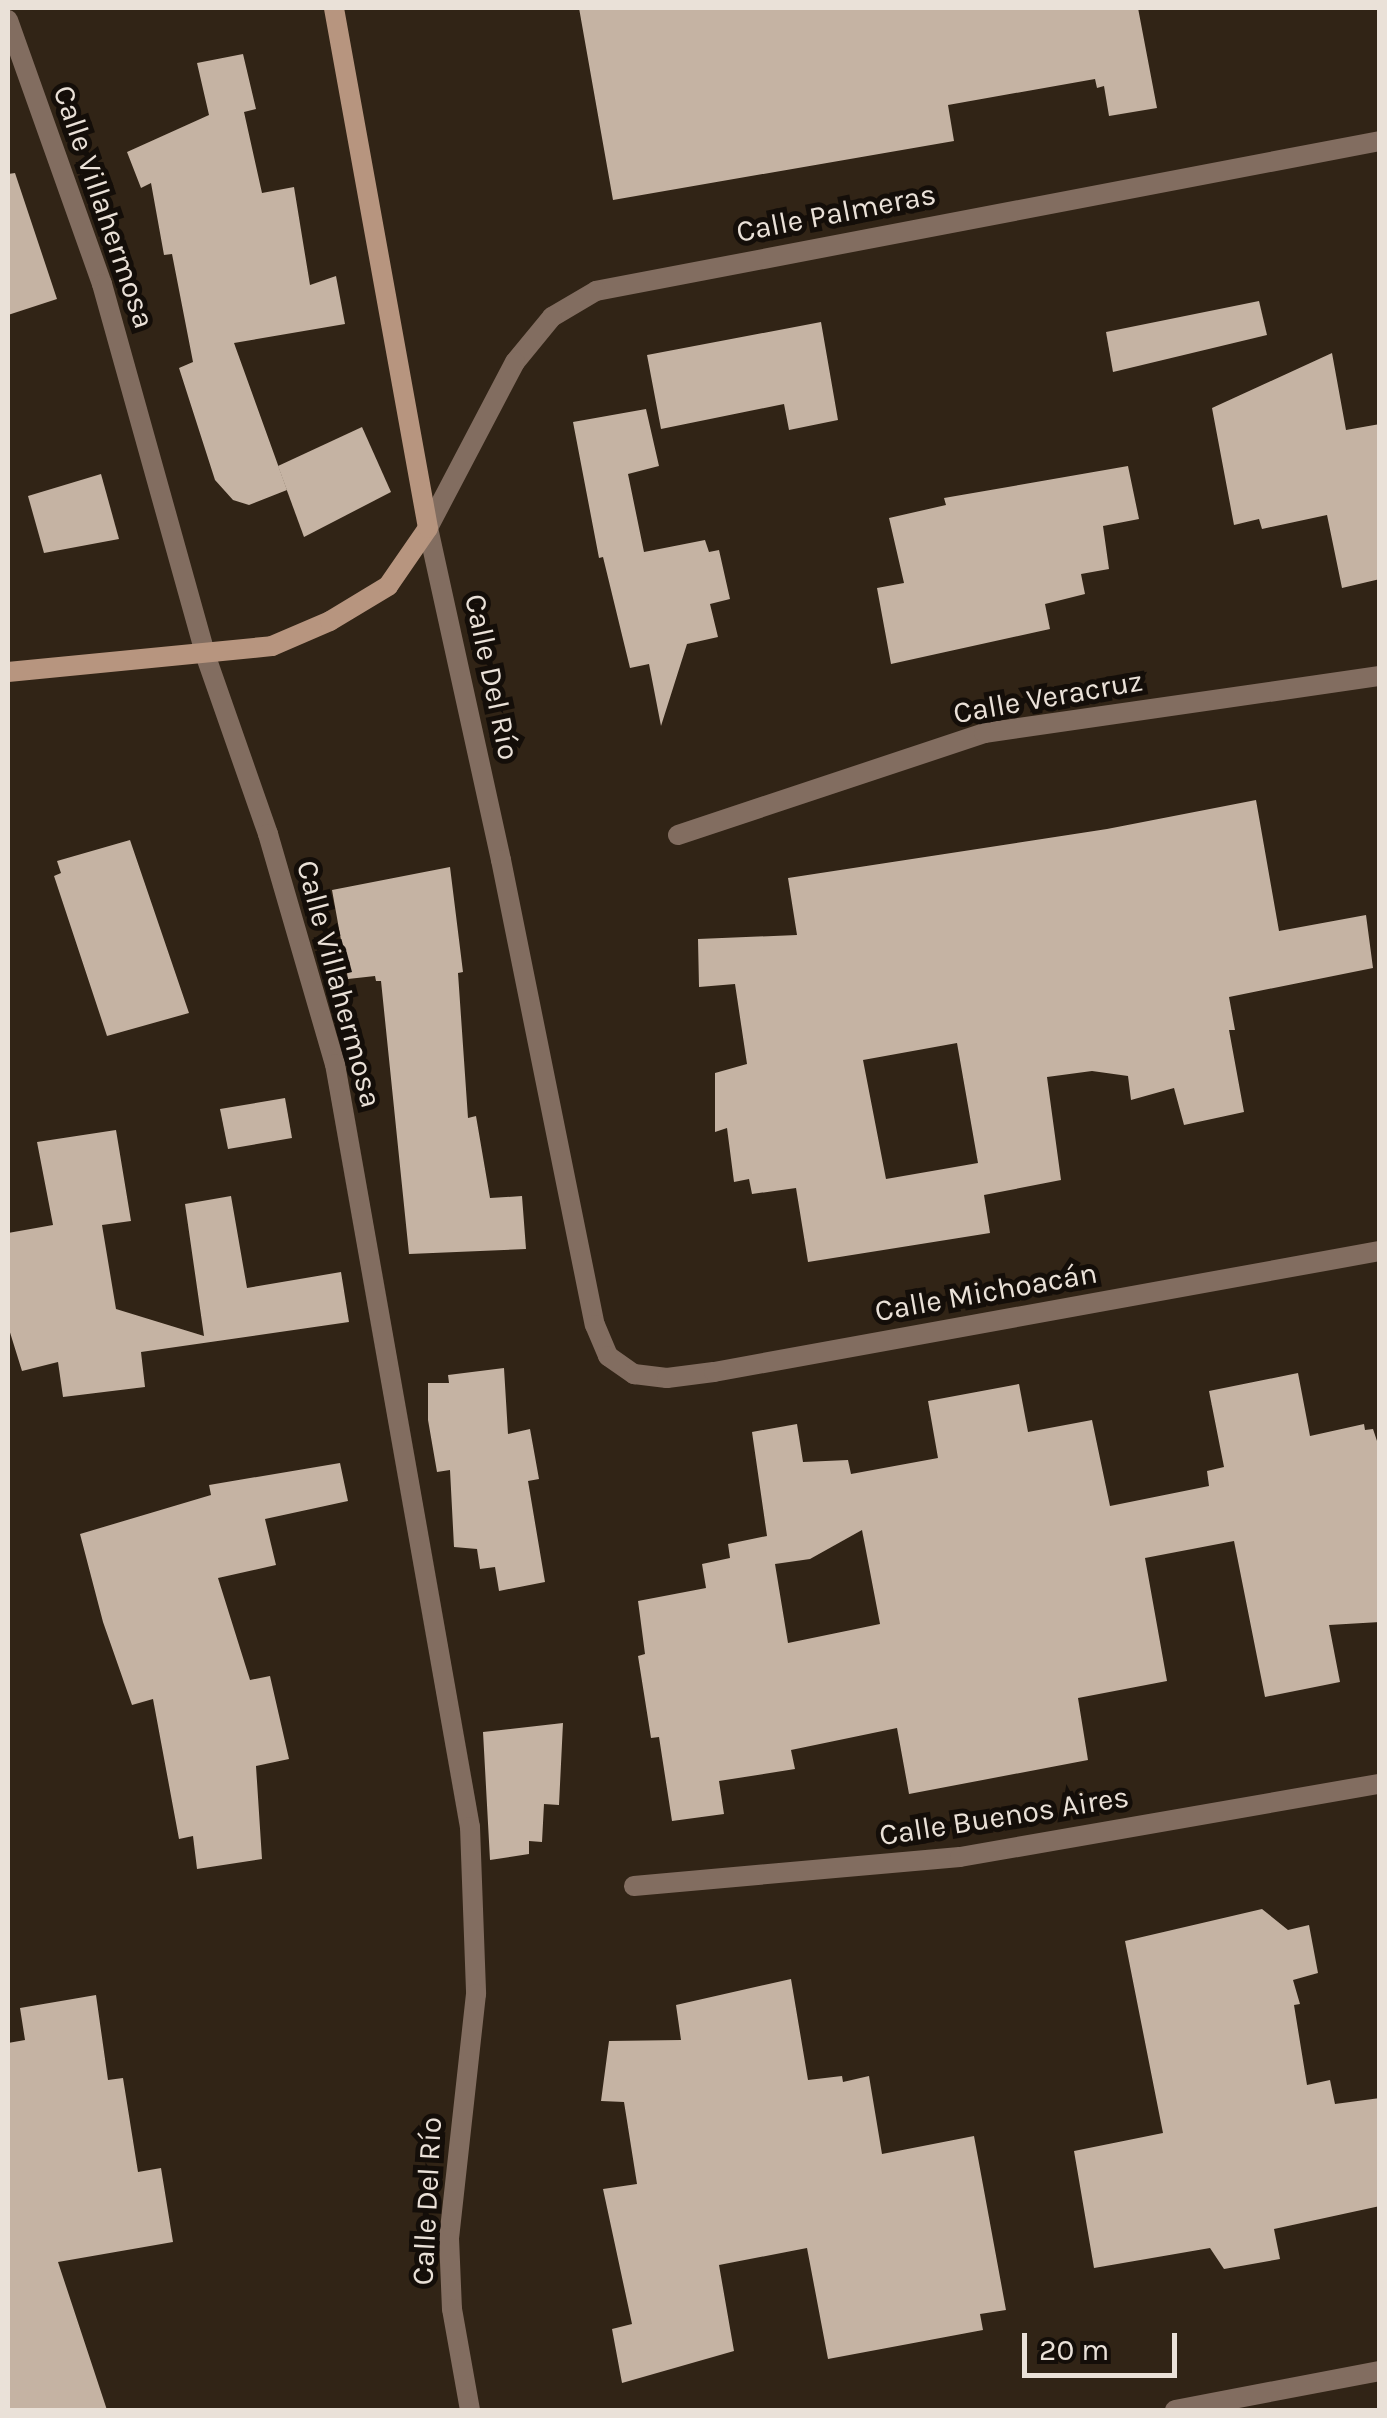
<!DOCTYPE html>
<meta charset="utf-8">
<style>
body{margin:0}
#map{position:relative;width:1387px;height:2418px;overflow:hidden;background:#312416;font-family:Karla,sans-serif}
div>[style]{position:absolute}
.building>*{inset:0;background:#c5b3a3}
.street>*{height:20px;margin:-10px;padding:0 10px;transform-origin:10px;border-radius:10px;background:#826d60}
.secondary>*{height:20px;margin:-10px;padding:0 10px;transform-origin:10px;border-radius:10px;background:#b7957f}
span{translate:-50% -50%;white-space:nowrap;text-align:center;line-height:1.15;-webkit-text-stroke:10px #140e09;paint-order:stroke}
.street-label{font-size:30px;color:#eae1d8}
.frame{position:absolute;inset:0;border:10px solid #eae1d8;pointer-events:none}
.scale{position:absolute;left:1022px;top:2333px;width:155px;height:45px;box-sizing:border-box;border:5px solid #eae1d8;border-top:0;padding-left:12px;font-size:30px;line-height:35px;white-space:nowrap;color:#eae1d8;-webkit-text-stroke:8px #140e09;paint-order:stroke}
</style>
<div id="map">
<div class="building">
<i style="clip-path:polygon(579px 8px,1138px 8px,1157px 108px,1109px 116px,1104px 86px,1097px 88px,1095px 79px,948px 105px,954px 141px,613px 200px)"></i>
<i style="clip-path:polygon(243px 54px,256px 109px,244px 112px,262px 193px,294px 187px,310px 285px,336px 276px,345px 324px,234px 343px,287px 490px,249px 505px,233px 500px,215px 480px,179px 368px,193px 362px,172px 254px,164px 255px,151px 183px,141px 188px,127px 152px,209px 115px,197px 63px)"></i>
<i style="clip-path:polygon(15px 173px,57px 299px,8px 315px,8px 174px)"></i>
<i style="clip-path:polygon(1259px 301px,1267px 335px,1113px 372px,1106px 332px)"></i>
<i style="clip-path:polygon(821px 322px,838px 420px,789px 430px,784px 404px,661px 429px,647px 355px)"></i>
<i style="clip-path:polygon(1332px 353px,1346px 430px,1380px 424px,1380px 579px,1342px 588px,1327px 515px,1262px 529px,1259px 519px,1234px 525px,1212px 408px)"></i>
<i style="clip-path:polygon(646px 409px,659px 466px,628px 474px,644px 552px,705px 540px,709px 552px,719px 550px,730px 599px,710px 604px,718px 637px,687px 644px,661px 726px,649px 664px,630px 668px,603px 557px,599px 558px,573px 422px)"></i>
<i style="clip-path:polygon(362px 427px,391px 492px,304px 537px,278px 466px)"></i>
<i style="clip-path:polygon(1128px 466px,1139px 519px,1103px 526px,1109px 569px,1081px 574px,1085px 594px,1045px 604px,1050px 629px,891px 664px,877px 588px,904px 583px,889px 518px,946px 505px,944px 498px)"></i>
<i style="clip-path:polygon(101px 474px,119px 539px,44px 553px,28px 496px)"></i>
<i style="clip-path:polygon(evenodd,1256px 800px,1279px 931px,1366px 915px,1373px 968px,1229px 997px,1235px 1030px,1229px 1030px,1244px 1112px,1184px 1125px,1174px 1088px,1131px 1100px,1128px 1076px,1092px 1071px,1047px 1077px,1061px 1180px,984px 1195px,990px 1233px,808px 1262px,796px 1188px,752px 1194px,749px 1179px,734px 1182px,727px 1128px,715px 1132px,715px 1073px,747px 1064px,735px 984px,699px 987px,698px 939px,797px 935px,788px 878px,1107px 829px,1256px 800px,957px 1043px,978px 1163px,886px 1179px,863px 1060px,957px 1043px)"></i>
<i style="clip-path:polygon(130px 840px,189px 1013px,107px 1036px,54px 876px,61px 873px,57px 861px)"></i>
<i style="clip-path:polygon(450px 867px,463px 972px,458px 973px,468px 1118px,476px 1116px,490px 1198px,522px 1196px,526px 1249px,409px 1254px,381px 981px,376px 981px,375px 976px,348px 979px,332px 890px)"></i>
<i style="clip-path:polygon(285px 1098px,292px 1138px,228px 1149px,220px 1109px)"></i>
<i style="clip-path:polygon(116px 1130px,131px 1221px,102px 1225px,116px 1309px,204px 1336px,185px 1204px,231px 1196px,247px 1288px,341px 1272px,349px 1322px,141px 1352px,145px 1387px,63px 1397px,58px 1362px,22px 1371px,8px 1326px,8px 1233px,53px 1225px,37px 1142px)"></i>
<i style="clip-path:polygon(504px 1368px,508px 1434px,530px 1429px,539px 1479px,528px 1481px,545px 1582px,499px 1591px,495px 1567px,480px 1569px,477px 1549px,454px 1547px,450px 1470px,437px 1472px,428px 1420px,428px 1383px,449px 1383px,448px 1375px)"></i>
<i style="clip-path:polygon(evenodd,1298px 1373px,1310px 1436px,1364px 1424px,1365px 1430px,1373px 1429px,1380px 1450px,1380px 1622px,1329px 1625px,1340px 1682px,1265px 1697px,1234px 1541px,1145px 1558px,1167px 1681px,1078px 1698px,1088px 1760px,909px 1794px,897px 1728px,791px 1750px,795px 1769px,719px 1781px,724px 1814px,672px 1821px,659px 1737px,651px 1738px,638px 1656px,645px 1654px,638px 1601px,706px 1588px,702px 1564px,730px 1558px,728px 1544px,767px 1536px,752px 1432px,797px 1424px,803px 1462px,848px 1460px,851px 1474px,938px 1458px,928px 1401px,1019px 1384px,1028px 1432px,1092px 1420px,1110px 1506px,1209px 1486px,1207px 1471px,1224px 1467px,1209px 1391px,1298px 1373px,862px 1530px,880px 1624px,788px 1643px,775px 1564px,810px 1559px,862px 1530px)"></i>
<i style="clip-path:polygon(340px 1463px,348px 1501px,265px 1519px,276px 1565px,218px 1578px,250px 1680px,270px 1676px,289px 1759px,256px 1766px,262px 1859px,197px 1869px,193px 1836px,179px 1839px,153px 1699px,132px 1705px,103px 1622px,80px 1534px,211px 1495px,209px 1485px)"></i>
<i style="clip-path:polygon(563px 1723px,559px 1805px,544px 1804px,542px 1842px,529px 1841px,529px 1854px,490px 1860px,483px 1732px)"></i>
<i style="clip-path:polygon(1262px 1909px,1288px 1930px,1309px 1925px,1318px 1973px,1293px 1980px,1300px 2004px,1294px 2005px,1307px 2085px,1330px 2080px,1335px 2104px,1380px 2098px,1380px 2206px,1274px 2229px,1280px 2259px,1224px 2269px,1210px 2248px,1094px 2268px,1074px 2151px,1163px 2133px,1125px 1941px)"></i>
<i style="clip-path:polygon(791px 1979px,808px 2080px,842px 2076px,843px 2082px,869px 2076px,882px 2154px,974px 2136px,1006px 2310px,980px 2314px,983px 2330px,828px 2359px,807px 2248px,719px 2265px,734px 2351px,622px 2383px,612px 2329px,632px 2324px,603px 2189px,637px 2184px,624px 2102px,601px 2101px,609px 2041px,681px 2040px,676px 2005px)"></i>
<i style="clip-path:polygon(96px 1995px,108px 2080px,123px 2078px,138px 2172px,161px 2168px,173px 2242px,58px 2262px,107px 2410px,8px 2410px,8px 2043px,25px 2040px,20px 2008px)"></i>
</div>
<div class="street">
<i style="left:8px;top:20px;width:280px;rotate:70.4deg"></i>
<i style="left:102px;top:284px;width:384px;rotate:74.4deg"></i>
<i style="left:205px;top:654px;width:191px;rotate:70.7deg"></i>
<i style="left:268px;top:834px;width:240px;rotate:73.8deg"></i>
<i style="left:335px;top:1064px;width:775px;rotate:79.97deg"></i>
<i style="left:470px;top:1827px;width:167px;rotate:87.9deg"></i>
<i style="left:476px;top:1994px;width:245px;rotate:96.3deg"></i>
<i style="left:449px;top:2238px;width:71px;rotate:87.6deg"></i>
<i style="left:452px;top:2309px;width:103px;rotate:79.9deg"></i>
<i style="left:1380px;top:141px;width:798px;rotate:169.17deg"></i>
<i style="left:596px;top:291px;width:51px;rotate:149.4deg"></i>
<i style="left:552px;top:317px;width:58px;rotate:129.4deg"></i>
<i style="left:515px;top:362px;width:187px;rotate:117.7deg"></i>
<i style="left:428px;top:528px;width:340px;rotate:77.6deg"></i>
<i style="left:501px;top:860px;width:474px;rotate:78.6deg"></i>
<i style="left:595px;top:1325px;width:34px;rotate:67deg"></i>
<i style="left:608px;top:1356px;width:32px;rotate:35deg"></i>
<i style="left:634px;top:1374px;width:33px;rotate:7deg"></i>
<i style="left:667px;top:1378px;width:47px;rotate:-7.3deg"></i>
<i style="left:714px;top:1372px;width:677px;rotate:-10.3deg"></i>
<i style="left:678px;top:835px;width:323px;rotate:-18.4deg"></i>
<i style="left:984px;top:733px;width:400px;rotate:-8.2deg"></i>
<i style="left:634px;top:1886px;width:327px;rotate:-5.1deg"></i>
<i style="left:960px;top:1857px;width:426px;rotate:-9.9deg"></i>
<i style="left:1175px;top:2410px;width:209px;rotate:-10.8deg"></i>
</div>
<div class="secondary">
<i style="left:8px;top:672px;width:265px;rotate:-5.6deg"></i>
<i style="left:272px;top:646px;width:63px;rotate:-23.3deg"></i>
<i style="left:330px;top:621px;width:68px;rotate:-31.1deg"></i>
<i style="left:388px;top:586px;width:70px;rotate:-55.4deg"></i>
<i style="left:428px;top:528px;width:528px;rotate:-100.25deg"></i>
</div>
<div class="street-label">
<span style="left:104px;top:207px;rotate:71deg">Calle Villahermosa</span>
<span style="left:836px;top:213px;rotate:-11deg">Calle Palmeras</span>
<span style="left:492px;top:677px;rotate:78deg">Calle Del Río</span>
<span style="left:1048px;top:697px;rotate:-10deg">Calle Veracruz</span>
<span style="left:339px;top:984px;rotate:75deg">Calle Villahermosa</span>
<span style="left:986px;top:1292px;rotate:-10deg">Calle Michoacán</span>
<span style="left:1004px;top:1816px;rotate:-9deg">Calle Buenos Aires</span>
<span style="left:427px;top:2201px;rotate:-87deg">Calle Del Río</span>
</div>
<div class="frame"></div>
<div class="scale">20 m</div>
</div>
